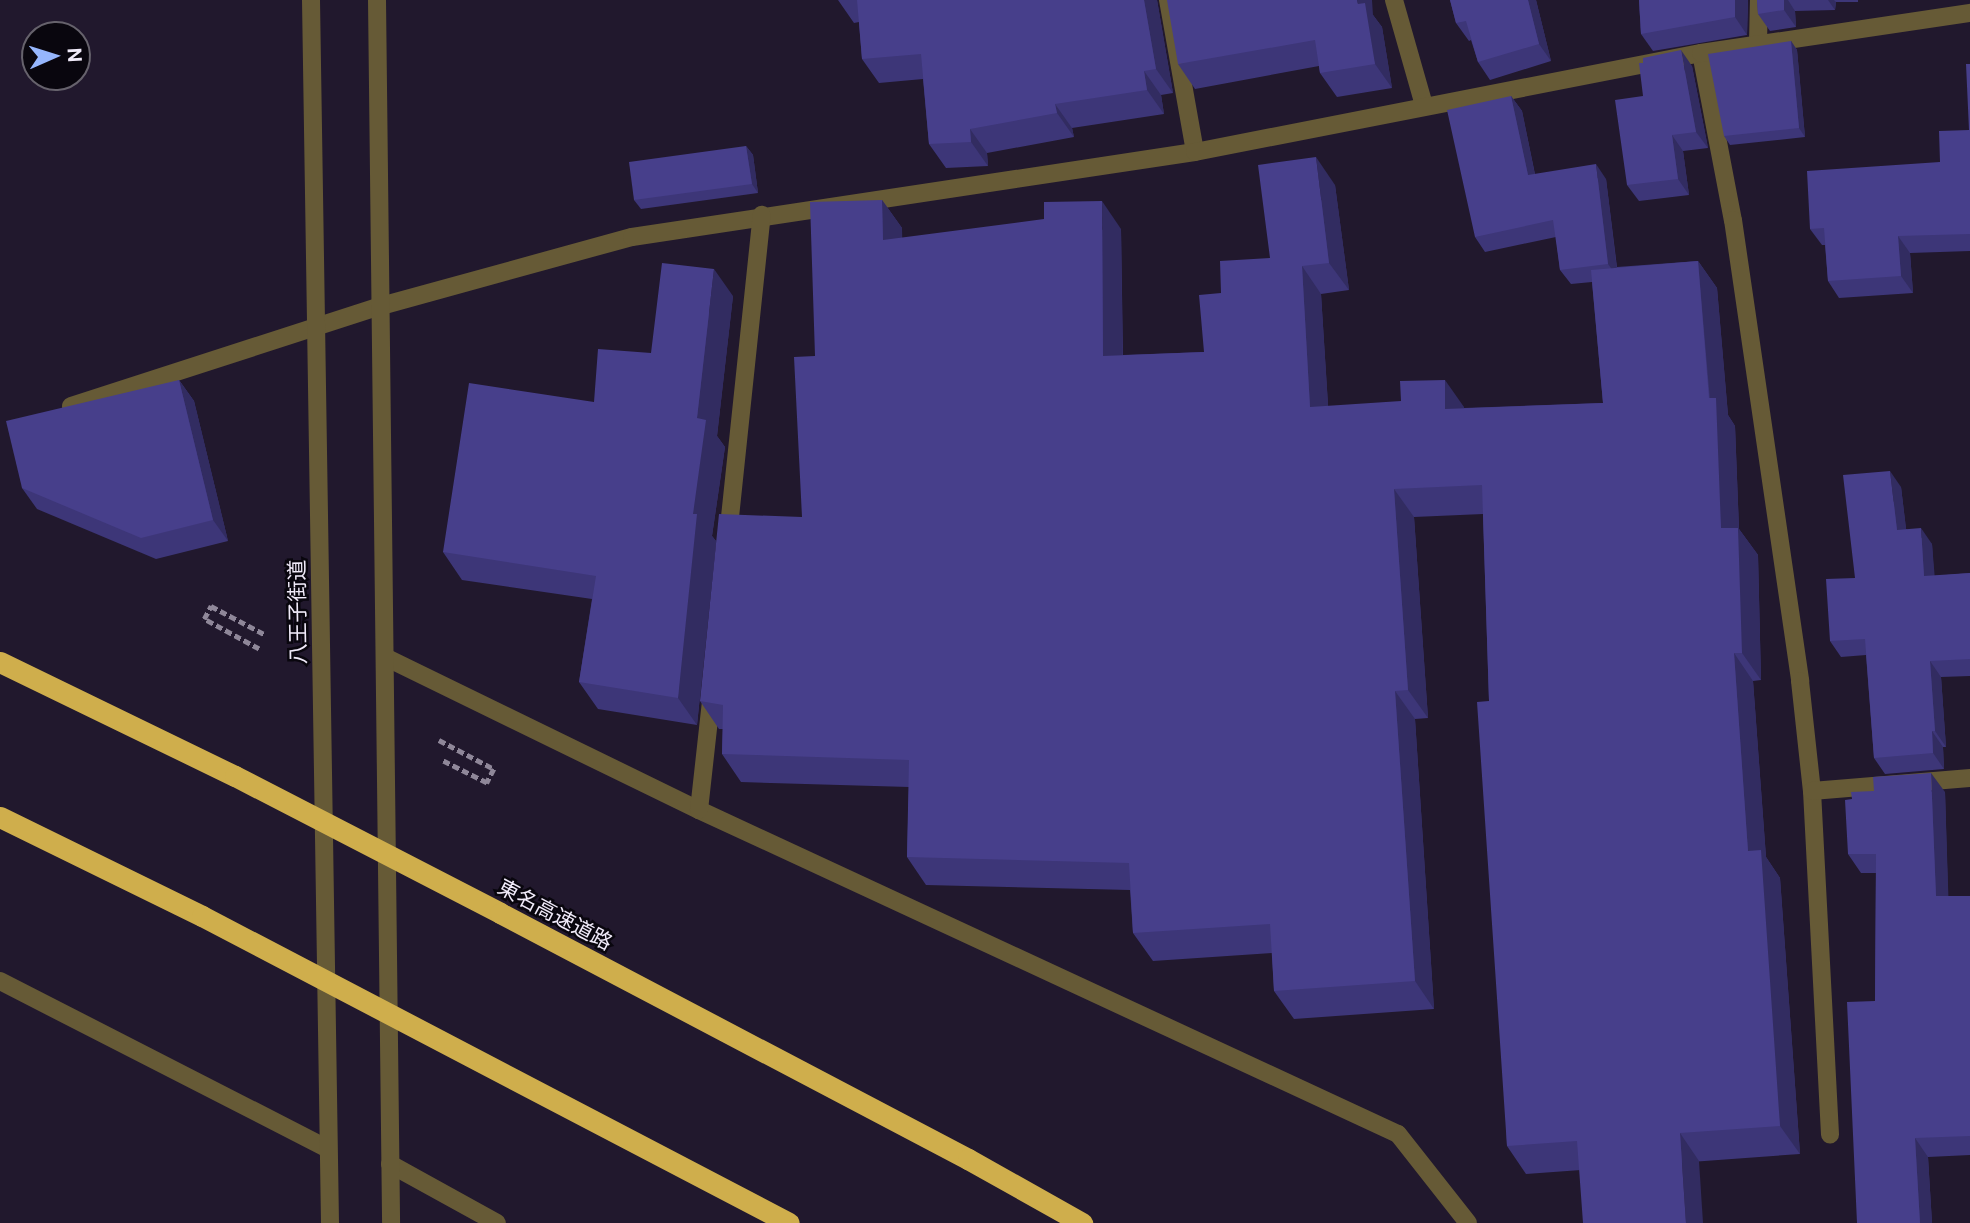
<!DOCTYPE html>
<meta charset="utf-8">
<style>
body{margin:0}
#map{position:relative;width:1970px;height:1223px;overflow:hidden;background:#21182d;font-family:"Public Sans","Noto Sans JP",sans-serif}
div>[style]{position:absolute}
.path>*{height:4.5px;margin-top:-2.25px;transform-origin:0;background:repeating-linear-gradient(90deg,#8f8799 0 7px,transparent 0 10.5px)}
.service>*{height:18px;margin:-9px;padding:0 9px;transform-origin:9px;border-radius:9px;background:#665a36}
.minor>*{height:18px;margin:-9px;padding:0 9px;transform-origin:9px;border-radius:9px;background:#665a36}
.tertiary>*{height:18px;margin:-9px;padding:0 9px;transform-origin:9px;border-radius:9px;background:#665a36}
.motorway>*{height:21px;margin:-10.5px;padding:0 10.5px;transform-origin:10.5px;border-radius:10.5px;background:#cfae4c}
.wall>*{inset:0;background:#3d3678}
.shaded-wall>*{inset:0;background:#322c61}
.building>*{inset:0;background:#473f8b}
span{translate:-50% -50%;white-space:nowrap;text-align:center;line-height:1.15;-webkit-text-stroke:5px #09060e;paint-order:stroke}
.street-label{font-size:21px;color:#f1ebfa}
.north{position:absolute;left:21px;top:21px;width:70px;height:70px;box-sizing:border-box;background:#09060e;border:2px solid #66626c;border-radius:50%;rotate:87deg;font-size:19px;font-weight:700;line-height:28px;text-align:center;color:#f1ebfa}
.north::after{content:'';display:block;margin:auto;width:24px;height:32px;background:#96b6fd;clip-path:polygon(50% 0,100% 100%,50% 72%,0 100%)}
</style>
<div id="map">
<div class="path">
<i style="left:259px;top:649px;width:63px;rotate:-151.4deg"></i>
<i style="left:204px;top:619px;width:15px;rotate:-62deg"></i>
<i style="left:211px;top:606px;width:60px;rotate:27.8deg"></i>
<i style="left:439px;top:740px;width:62px;rotate:27.8deg"></i>
<i style="left:494px;top:769px;width:16px;rotate:117deg"></i>
<i style="left:487px;top:783px;width:49px;rotate:-153.4deg"></i>
</div>
<div class="service">
<i style="left:1168px;top:0;width:154px;rotate:79.9deg"></i>
<i style="left:1394px;top:0;width:109px;rotate:74.1deg"></i>
<i style="left:1701px;top:53px;width:170px;rotate:79.2deg"></i>
<i style="left:1733px;top:220px;width:466px;rotate:81.7deg"></i>
<i style="left:1800px;top:681px;width:111px;rotate:83.8deg"></i>
<i style="left:1812px;top:791px;width:344px;rotate:87deg"></i>
<i style="left:385px;top:657px;width:349px;rotate:26deg"></i>
<i style="left:699px;top:810px;width:770px;rotate:24.87deg"></i>
<i style="left:1398px;top:1134px;width:113px;rotate:51.8deg"></i>
<i style="left:1812px;top:791px;width:159px;rotate:-4.7deg"></i>
</div>
<div class="minor">
<i style="left:1758px;top:43px;width:43px;rotate:-88.7deg"></i>
<i style="left:71px;top:406px;width:326px;rotate:-17.9deg"></i>
<i style="left:381px;top:306px;width:260px;rotate:-15.4deg"></i>
<i style="left:632px;top:237px;width:569px;rotate:-8.59deg"></i>
<i style="left:1195px;top:152px;width:516px;rotate:-11.07deg"></i>
<i style="left:1701px;top:53px;width:272px;rotate:-8.5deg"></i>
<i style="left:728px;top:536px;width:323px;rotate:-84deg"></i>
<i style="left:699px;top:810px;width:119px;rotate:-83.7deg"></i>
<i style="left:0;top:981px;width:367px;rotate:27.1deg"></i>
<i style="left:390px;top:1164px;width:122px;rotate:28.9deg"></i>
</div>
<div class="tertiary">
<i style="left:311px;top:0;width:1223px;rotate:89.11deg"></i>
<i style="left:377px;top:0;width:1223px;rotate:89.34deg"></i>
</div>
<div class="motorway">
<i style="left:0;top:662px;width:261px;rotate:25.9deg"></i>
<i style="left:235px;top:776px;width:298px;rotate:27.3deg"></i>
<i style="left:500px;top:913px;width:529px;rotate:27.73deg"></i>
<i style="left:968px;top:1159px;width:131px;rotate:29.3deg"></i>
<i style="left:0;top:817px;width:225px;rotate:26.1deg"></i>
<i style="left:202px;top:916px;width:662px;rotate:27.61deg"></i>
</div>
<div class="wall">
<i style="clip-path:polygon(838px 0,1157px 0,1173px 93px,1161px 95px,1164px 114px,1072px 128px,1074px 137px,987px 153px,988px 166px,946px 168px,929px 144px,923px 79px,879px 83px,862px 59px,859px 22px,854px 23px)"></i>
<i style="clip-path:polygon(1450px 0,1536px 0,1551px 61px,1490px 80px,1478px 62px,1471px 40px,1469px 41px,1456px 23px)"></i>
<i style="clip-path:polygon(1639px 0,1748px 0,1747px 35px,1653px 51px,1641px 34px)"></i>
<i style="clip-path:polygon(1757px 0,1858px 0,1858px 2px,1836px 2px,1835px 10px,1795px 11px,1796px 27px,1770px 31px,1758px 14px)"></i>
<i style="clip-path:polygon(1373px 15px,1382px 27px,1392px 88px,1337px 97px,1320px 73px,1319px 66px,1195px 89px,1178px 64px)"></i>
<i style="clip-path:polygon(1791px 41px,1797px 50px,1805px 137px,1730px 145px,1724px 136px)"></i>
<i style="clip-path:polygon(1970px 64px,1970px 251px,1910px 253px,1913px 293px,1839px 298px,1828px 281px,1825px 245px,1822px 245px,1810px 229px,1940px 162px,1969px 130px)"></i>
<i style="clip-path:polygon(1692px 66px,1708px 148px,1683px 151px,1689px 195px,1639px 201px,1627px 185px,1643px 96px)"></i>
<i style="clip-path:polygon(1511px 96px,1522px 111px,1535px 174px,1606px 179px,1617px 267px,1698px 261px,1717px 288px,1728px 415px,1735px 426px,1739px 529px,1758px 555px,1761px 680px,1753px 681px,1766px 857px,1780px 878px,1800px 1154px,1526px 1174px,1507px 1146px,1489px 701px,1483px 514px,1414px 517px,1428px 718px,1415px 719px,1434px 1009px,1294px 1019px,1274px 991px,1272px 953px,1153px 961px,1133px 933px,1130px 890px,926px 885px,907px 857px,909px 787px,741px 782px,722px 754px,723px 729px,719px 729px,700px 701px,802px 517px,815px 356px,882px 200px,902px 228px,902px 238px,1121px 229px,1123px 355px,1204px 352px,1221px 293px,1270px 258px,1335px 185px,1349px 290px,1321px 294px,1328px 406px,1464px 407px,1464px 408px,1603px 403px,1592px 282px,1571px 284px,1560px 270px,1556px 237px,1485px 252px,1475px 237px)"></i>
<i style="clip-path:polygon(746px 146px,753px 155px,758px 193px,641px 209px,634px 200px)"></i>
<i style="clip-path:polygon(733px 296px,717px 436px,725px 447px,712px 536px,716px 541px,697px 725px,598px 709px,579px 682px,592px 599px,462px 580px,443px 552px,594px 402px,651px 353px)"></i>
<i style="clip-path:polygon(179px 380px,194px 401px,228px 541px,156px 559px,37px 509px,22px 488px)"></i>
<i style="clip-path:polygon(1901px 487px,1906px 529px,1932px 544px,1934px 576px,1970px 573px,1970px 676px,1941px 677px,1946px 747px,1943px 747px,1944px 769px,1885px 774px,1874px 758px,1866px 655px,1841px 657px,1830px 641px,1855px 578px)"></i>
<i style="clip-path:polygon(1874px 791px,1945px 792px,1948px 896px,1970px 896px,1970px 1155px,1928px 1157px,1932px 1223px,1857px 1223px,1875px 1001px,1876px 873px,1861px 873px,1848px 854px,1852px 799px)"></i>
</div>
<div class="shaded-wall">
<i style="clip-path:polygon(1144px 0,1157px 0,1173px 93px,1156px 69px)"></i>
<i style="clip-path:polygon(1357px 0,1372px 0,1373px 15px,1382px 27px,1392px 88px,1375px 64px)"></i>
<i style="clip-path:polygon(1528px 0,1536px 0,1551px 61px,1539px 44px)"></i>
<i style="clip-path:polygon(1735px 0,1748px 0,1747px 35px,1735px 17px)"></i>
<i style="clip-path:polygon(1784px 0,1788px 0,1795px 11px,1796px 27px,1784px 10px)"></i>
<i style="clip-path:polygon(1828px 0,1834px 0,1836px 2px,1835px 10px)"></i>
<i style="clip-path:polygon(1791px 41px,1797px 50px,1805px 137px,1799px 128px)"></i>
<i style="clip-path:polygon(1681px 50px,1692px 66px,1708px 148px,1696px 132px)"></i>
<i style="clip-path:polygon(1144px 71px,1161px 95px,1164px 114px,1147px 90px)"></i>
<i style="clip-path:polygon(1511px 96px,1522px 111px,1538px 190px,1528px 175px)"></i>
<i style="clip-path:polygon(1055px 104px,1072px 128px,1074px 137px,1057px 113px)"></i>
<i style="clip-path:polygon(970px 129px,987px 153px,988px 166px,971px 142px)"></i>
<i style="clip-path:polygon(1672px 135px,1683px 151px,1689px 195px,1678px 179px)"></i>
<i style="clip-path:polygon(746px 146px,753px 155px,758px 193px,752px 184px)"></i>
<i style="clip-path:polygon(1316px 157px,1335px 185px,1349px 290px,1329px 263px)"></i>
<i style="clip-path:polygon(1596px 164px,1606px 179px,1618px 278px,1608px 264px)"></i>
<i style="clip-path:polygon(882px 200px,902px 228px,903px 268px,883px 240px)"></i>
<i style="clip-path:polygon(1102px 201px,1121px 229px,1123px 384px,1103px 356px)"></i>
<i style="clip-path:polygon(1898px 236px,1910px 253px,1913px 293px,1901px 276px)"></i>
<i style="clip-path:polygon(1698px 261px,1717px 288px,1728px 415px,1735px 426px,1739px 529px,1758px 555px,1761px 680px,1742px 653px,1721px 528px)"></i>
<i style="clip-path:polygon(1302px 266px,1321px 294px,1330px 435px,1310px 407px)"></i>
<i style="clip-path:polygon(714px 269px,733px 296px,717px 436px,725px 447px,712px 536px,716px 541px,697px 725px,678px 698px,693px 514px,697px 418px)"></i>
<i style="clip-path:polygon(179px 380px,194px 401px,228px 541px,213px 520px)"></i>
<i style="clip-path:polygon(1445px 380px,1464px 407px,1465px 437px,1445px 409px)"></i>
<i style="clip-path:polygon(1890px 471px,1901px 487px,1908px 545px,1897px 530px)"></i>
<i style="clip-path:polygon(1394px 489px,1414px 517px,1428px 718px,1408px 690px)"></i>
<i style="clip-path:polygon(1921px 528px,1932px 544px,1936px 592px,1924px 576px)"></i>
<i style="clip-path:polygon(1734px 653px,1753px 681px,1766px 857px,1780px 878px,1800px 1154px,1780px 1126px,1748px 851px)"></i>
<i style="clip-path:polygon(1930px 661px,1941px 677px,1946px 747px,1935px 731px)"></i>
<i style="clip-path:polygon(1395px 691px,1415px 719px,1434px 1009px,1415px 981px)"></i>
<i style="clip-path:polygon(1932px 731px,1943px 747px,1944px 769px,1933px 753px)"></i>
<i style="clip-path:polygon(1931px 773px,1945px 792px,1949px 915px,1936px 896px)"></i>
<i style="clip-path:polygon(1680px 1133px,1699px 1161px,1703px 1223px,1686px 1223px)"></i>
<i style="clip-path:polygon(1915px 1138px,1928px 1157px,1932px 1223px,1920px 1223px)"></i>
</div>
<div class="building">
<i style="clip-path:polygon(857px 0,1144px 0,1156px 69px,1144px 71px,1147px 90px,1055px 104px,1057px 113px,970px 129px,971px 142px,929px 144px,921px 54px,862px 59px)"></i>
<i style="clip-path:polygon(1167px 0,1357px 0,1358px 4px,1365px 3px,1375px 64px,1320px 73px,1315px 40px,1178px 64px)"></i>
<i style="clip-path:polygon(1450px 0,1528px 0,1539px 44px,1478px 62px,1466px 21px,1456px 23px)"></i>
<i style="clip-path:polygon(1639px 0,1735px 0,1735px 17px,1641px 34px)"></i>
<i style="clip-path:polygon(1757px 0,1784px 0,1784px 10px,1758px 14px)"></i>
<i style="clip-path:polygon(1791px 41px,1799px 128px,1724px 136px,1708px 54px)"></i>
<i style="clip-path:polygon(1681px 50px,1696px 132px,1672px 135px,1678px 179px,1627px 185px,1615px 100px,1643px 96px,1639px 63px,1643px 63px,1643px 58px)"></i>
<i style="clip-path:polygon(1966px 64px,1970px 64px,1970px 234px,1898px 236px,1901px 276px,1828px 281px,1824px 228px,1810px 229px,1807px 171px,1940px 162px,1939px 131px,1969px 130px)"></i>
<i style="clip-path:polygon(1511px 96px,1528px 175px,1596px 164px,1608px 264px,1560px 270px,1553px 220px,1475px 237px,1447px 110px)"></i>
<i style="clip-path:polygon(746px 146px,752px 184px,634px 200px,629px 162px)"></i>
<i style="clip-path:polygon(1316px 157px,1329px 263px,1302px 266px,1310px 407px,1401px 401px,1400px 381px,1445px 380px,1445px 409px,1603px 403px,1591px 270px,1698px 261px,1709px 398px,1716px 398px,1721px 528px,1738px 528px,1742px 653px,1734px 653px,1748px 851px,1761px 850px,1780px 1126px,1680px 1133px,1686px 1223px,1583px 1223px,1577px 1141px,1507px 1146px,1477px 702px,1489px 701px,1482px 485px,1394px 489px,1408px 690px,1395px 691px,1415px 981px,1274px 991px,1270px 924px,1133px 933px,1129px 863px,907px 857px,909px 760px,722px 754px,723px 705px,700px 701px,719px 514px,802px 517px,794px 357px,815px 356px,810px 202px,882px 200px,883px 240px,1044px 219px,1044px 202px,1102px 201px,1103px 356px,1204px 352px,1199px 295px,1221px 293px,1220px 261px,1270px 258px,1258px 165px)"></i>
<i style="clip-path:polygon(662px 263px,714px 269px,697px 418px,706px 420px,693px 514px,697px 514px,678px 698px,579px 682px,596px 576px,443px 552px,469px 383px,594px 402px,598px 349px,651px 353px)"></i>
<i style="clip-path:polygon(179px 380px,213px 520px,141px 538px,22px 488px,6px 421px)"></i>
<i style="clip-path:polygon(1890px 471px,1897px 530px,1921px 528px,1924px 576px,1970px 573px,1970px 659px,1930px 661px,1935px 731px,1932px 731px,1933px 753px,1874px 758px,1865px 639px,1830px 641px,1826px 579px,1855px 578px,1843px 475px)"></i>
<i style="clip-path:polygon(1931px 773px,1936px 896px,1970px 896px,1970px 1136px,1915px 1138px,1920px 1223px,1857px 1223px,1847px 1002px,1875px 1001px,1876px 854px,1848px 854px,1845px 800px,1852px 799px,1851px 792px,1874px 791px,1873px 777px)"></i>
</div>
<div class="street-label">
<span style="left:298px;top:612px;rotate:-91deg">八王子街道</span>
<span style="left:555px;top:915px;rotate:28deg">東名高速道路</span>
</div>
<div class="north">N</div>
</div>
